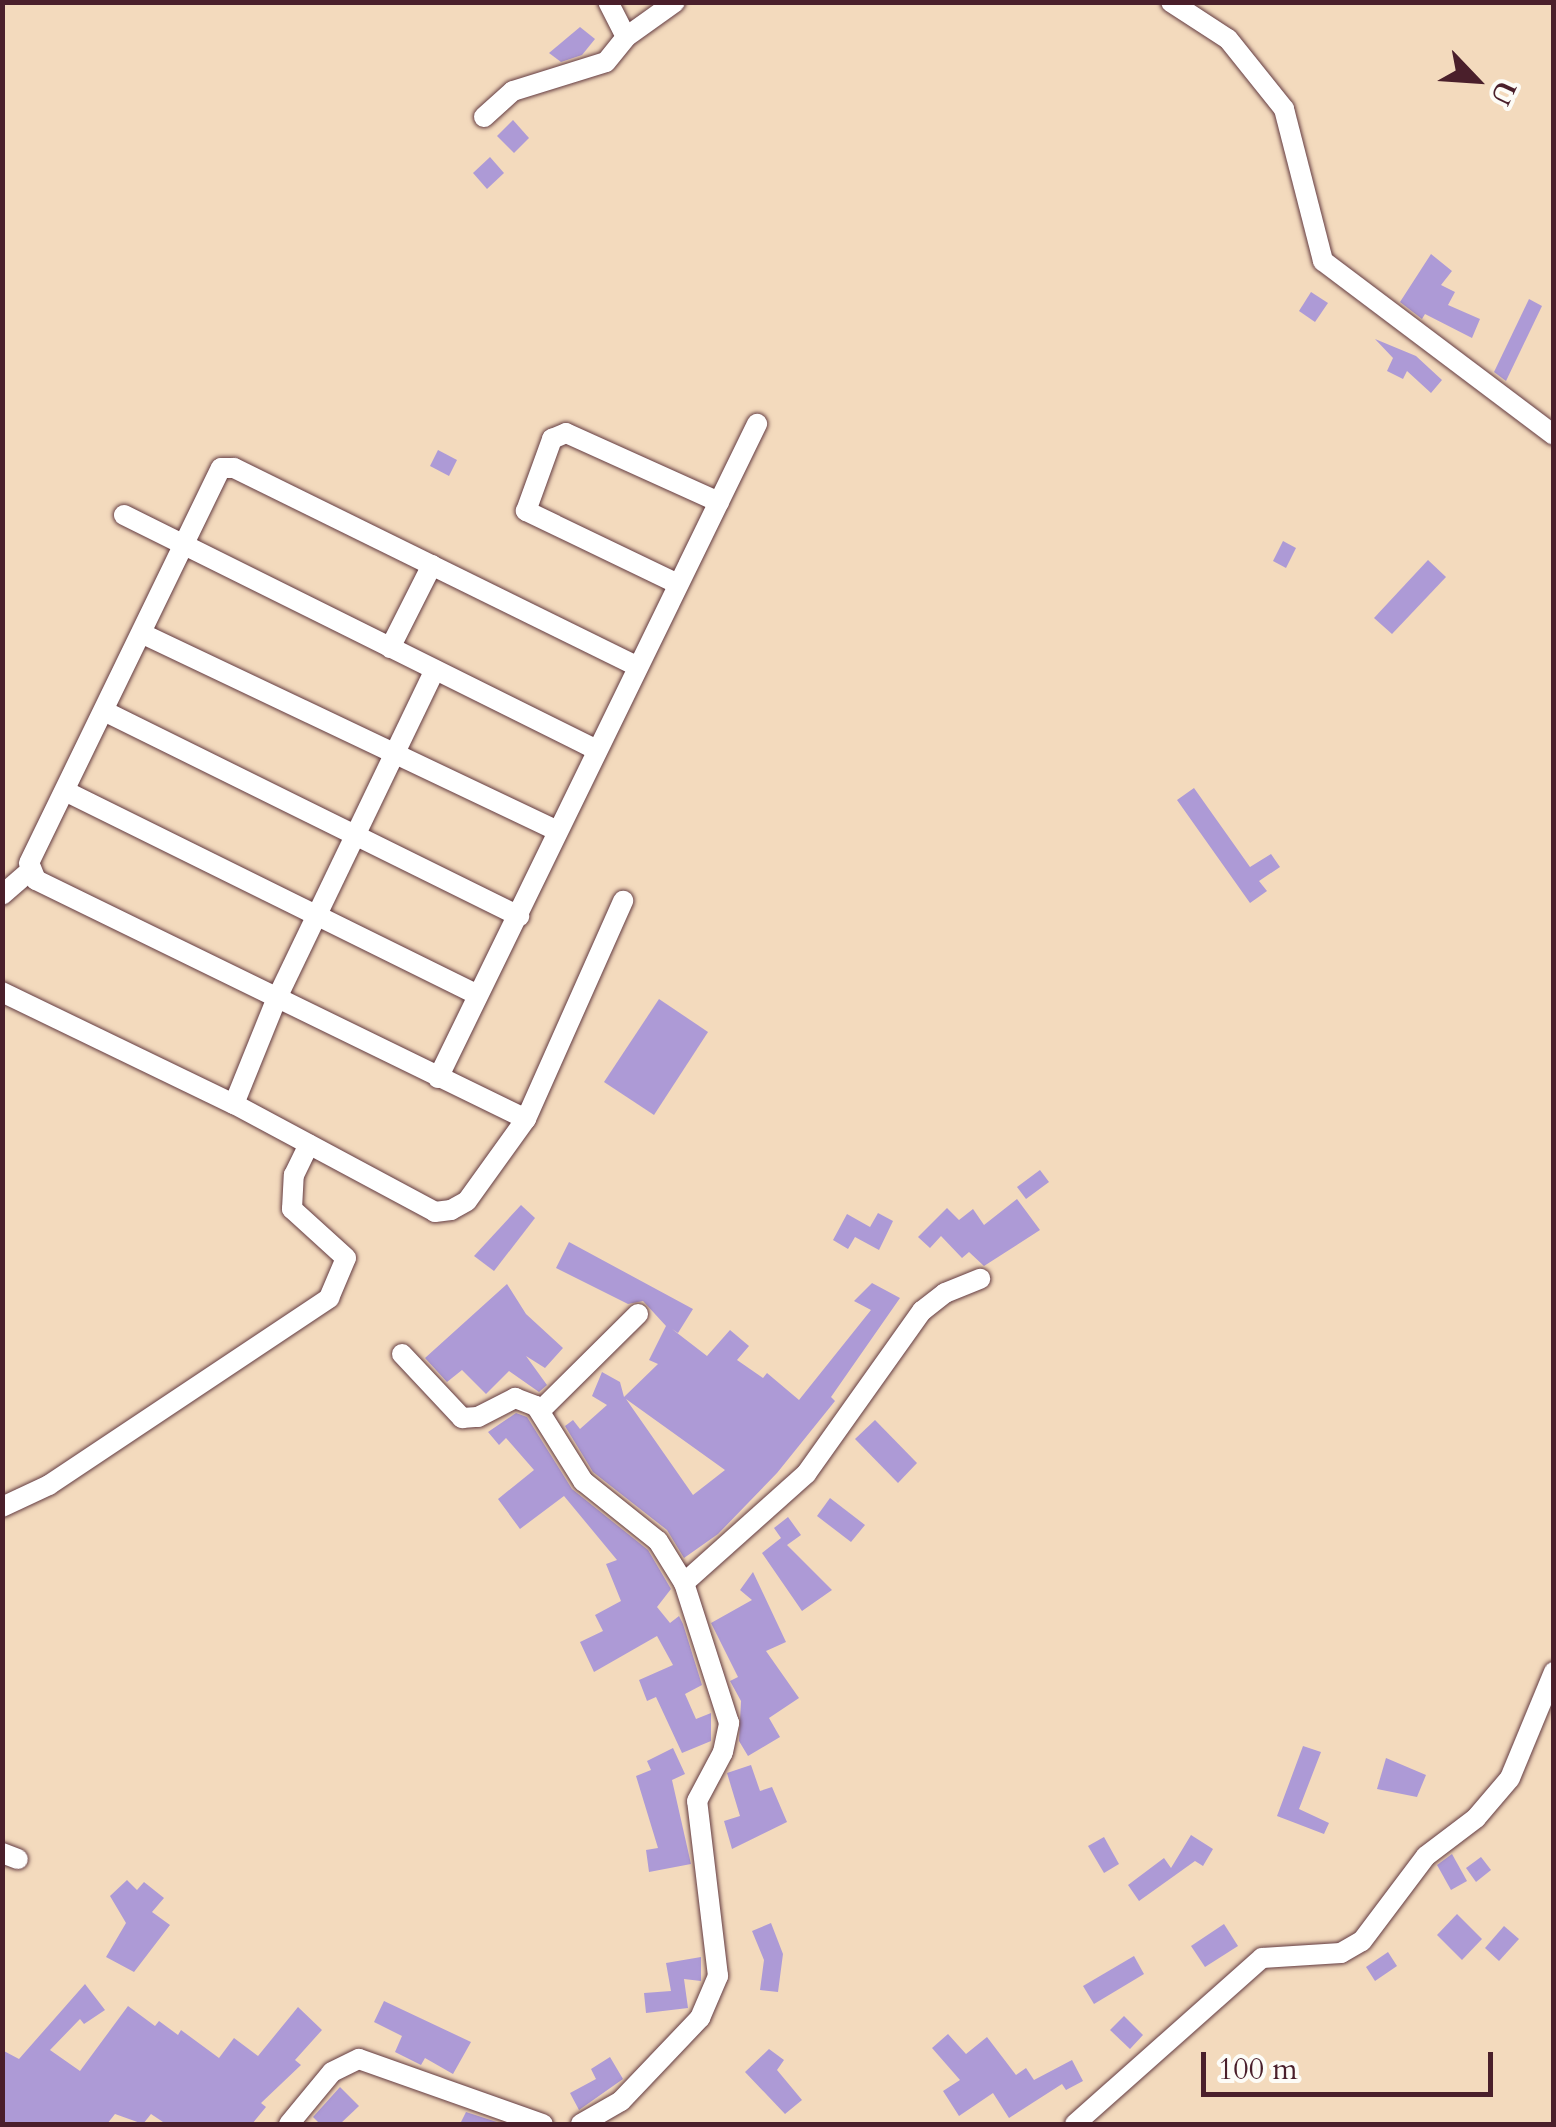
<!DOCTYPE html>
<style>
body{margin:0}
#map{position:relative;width:1556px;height:2127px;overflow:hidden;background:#f3dabd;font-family:Cardo,serif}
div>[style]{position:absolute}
.building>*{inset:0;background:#ad9ad6}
.roads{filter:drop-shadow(0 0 2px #633b41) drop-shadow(0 0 2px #633b41)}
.street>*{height:20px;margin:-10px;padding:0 10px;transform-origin:10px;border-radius:10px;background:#fff}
span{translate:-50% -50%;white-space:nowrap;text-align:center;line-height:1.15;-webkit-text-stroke:8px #fdfcf7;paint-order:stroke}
.frame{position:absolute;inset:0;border:5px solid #4a1f2b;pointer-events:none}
.north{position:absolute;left:1426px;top:30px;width:100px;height:100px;-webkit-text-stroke:8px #fdfcf7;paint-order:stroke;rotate:115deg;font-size:28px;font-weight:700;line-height:40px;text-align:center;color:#4a1f2b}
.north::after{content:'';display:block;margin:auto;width:35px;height:45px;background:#4a1f2b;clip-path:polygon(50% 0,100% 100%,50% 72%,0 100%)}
.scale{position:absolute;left:1201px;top:2052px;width:292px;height:45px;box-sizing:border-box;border:5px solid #4a1f2b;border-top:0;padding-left:12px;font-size:30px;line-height:35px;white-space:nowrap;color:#4a1f2b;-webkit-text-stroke:8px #fdfcf7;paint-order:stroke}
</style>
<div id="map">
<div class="building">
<i style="clip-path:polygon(580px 27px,595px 39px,582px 55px,561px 62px,549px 53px)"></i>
<i style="clip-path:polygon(513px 120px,529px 138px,514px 153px,497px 136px)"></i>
<i style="clip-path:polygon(490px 157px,504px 173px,487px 189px,473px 173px)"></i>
<i style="clip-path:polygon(1431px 254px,1452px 271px,1441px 285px,1455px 292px,1448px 305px,1480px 319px,1472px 338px,1425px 314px,1422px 319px,1400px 302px)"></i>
<i style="clip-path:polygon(1311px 292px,1328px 303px,1315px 322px,1299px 311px)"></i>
<i style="clip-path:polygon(1529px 299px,1542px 306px,1506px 381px,1494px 372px)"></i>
<i style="clip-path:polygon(1375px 339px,1416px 356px,1442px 380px,1431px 393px,1407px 371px,1403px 379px,1387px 371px,1393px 358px)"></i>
<i style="clip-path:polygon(438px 450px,457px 460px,449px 476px,430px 466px)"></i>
<i style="clip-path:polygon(1283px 541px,1296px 548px,1286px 568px,1273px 561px)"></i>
<i style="clip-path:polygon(1428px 560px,1446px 577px,1392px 634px,1374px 618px)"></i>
<i style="clip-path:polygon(1194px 788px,1250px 867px,1271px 854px,1280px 867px,1259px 881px,1267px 891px,1250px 903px,1177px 800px)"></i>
<i style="clip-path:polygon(659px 999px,708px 1032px,654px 1115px,604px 1082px)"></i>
<i style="clip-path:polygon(1040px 1170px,1049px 1182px,1026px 1199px,1017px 1187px)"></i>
<i style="clip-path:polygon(1017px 1199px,1040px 1230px,984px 1266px,969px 1252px,962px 1258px,941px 1236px,930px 1248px,918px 1237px,947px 1208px,959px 1220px,973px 1209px,984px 1225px)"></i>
<i style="clip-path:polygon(521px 1205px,535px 1218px,494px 1271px,474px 1256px)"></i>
<i style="clip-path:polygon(878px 1213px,893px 1221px,879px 1250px,855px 1237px,848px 1249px,833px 1240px,847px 1214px,870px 1227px)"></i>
<i style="clip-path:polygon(evenodd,569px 1242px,693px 1309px,678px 1333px,672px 1329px,707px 1356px,730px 1330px,749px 1346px,737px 1360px,763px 1378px,767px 1373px,799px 1400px,871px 1310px,854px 1301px,872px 1283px,900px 1298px,831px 1397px,835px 1401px,777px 1473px,718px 1534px,684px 1558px,667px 1530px,593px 1472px,565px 1426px,573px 1420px,580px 1429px,607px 1405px,592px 1396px,602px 1372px,620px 1382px,624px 1397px,658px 1364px,649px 1360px,666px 1326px,643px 1301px,628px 1304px,556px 1268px,569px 1242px,626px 1399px,725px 1470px,693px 1495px,626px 1399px)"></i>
<i style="clip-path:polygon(507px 1284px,526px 1314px,563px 1348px,545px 1368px,526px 1356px,547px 1385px,539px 1392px,509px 1371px,486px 1394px,462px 1370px,447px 1382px,425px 1358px)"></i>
<i style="clip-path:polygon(516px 1413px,527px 1417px,572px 1489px,648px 1550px,671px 1589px,657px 1607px,670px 1623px,679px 1616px,683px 1624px,702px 1685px,685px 1694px,696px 1719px,711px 1713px,711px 1741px,682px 1753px,656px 1697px,647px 1701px,639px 1680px,673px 1665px,657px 1636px,594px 1672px,580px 1642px,603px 1631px,595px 1615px,621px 1601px,606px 1564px,617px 1560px,564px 1496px,520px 1529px,498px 1499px,534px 1470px,506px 1438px,499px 1445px,488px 1432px)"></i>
<i style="clip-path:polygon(875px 1420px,917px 1463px,898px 1483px,855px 1439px)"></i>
<i style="clip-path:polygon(830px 1498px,865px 1525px,851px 1542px,817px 1516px)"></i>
<i style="clip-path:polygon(788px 1517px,801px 1535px,787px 1545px,832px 1590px,802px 1611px,762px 1553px,781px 1538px,774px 1528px)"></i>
<i style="clip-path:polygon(753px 1572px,786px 1642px,766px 1651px,799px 1698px,769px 1718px,780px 1737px,748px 1756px,739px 1741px,741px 1701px,730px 1681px,738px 1677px,711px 1623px,752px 1600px,740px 1590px)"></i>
<i style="clip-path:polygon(1303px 1746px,1321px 1752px,1299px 1809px,1329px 1823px,1324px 1834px,1277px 1816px)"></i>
<i style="clip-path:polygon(673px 1748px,685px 1774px,672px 1780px,691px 1864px,649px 1872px,646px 1850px,658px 1848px,636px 1776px,651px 1770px,647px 1761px)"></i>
<i style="clip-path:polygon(1386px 1758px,1426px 1775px,1417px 1797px,1377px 1789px)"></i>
<i style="clip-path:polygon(751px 1765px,760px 1791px,772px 1787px,787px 1822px,732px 1849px,724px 1821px,740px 1816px,727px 1773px)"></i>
<i style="clip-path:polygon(1191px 1835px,1213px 1849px,1203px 1866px,1195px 1861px,1139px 1901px,1128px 1885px,1164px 1858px,1171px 1868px)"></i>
<i style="clip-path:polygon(1104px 1837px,1119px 1864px,1104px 1873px,1088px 1846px)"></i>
<i style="clip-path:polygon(1452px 1854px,1467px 1881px,1451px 1890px,1437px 1865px)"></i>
<i style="clip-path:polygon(1481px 1857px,1491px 1870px,1476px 1882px,1466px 1868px)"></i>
<i style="clip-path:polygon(127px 1880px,137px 1890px,144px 1882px,164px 1898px,152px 1912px,170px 1925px,134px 1972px,106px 1957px,126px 1923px,110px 1896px)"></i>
<i style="clip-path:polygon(1457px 1914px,1482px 1939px,1462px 1960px,1437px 1935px)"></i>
<i style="clip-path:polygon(771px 1923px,783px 1954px,778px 1992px,760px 1990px,764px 1960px,752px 1931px)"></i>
<i style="clip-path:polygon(1224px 1924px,1238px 1946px,1205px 1967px,1191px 1946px)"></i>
<i style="clip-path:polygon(1504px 1926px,1519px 1939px,1499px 1961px,1485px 1948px)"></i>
<i style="clip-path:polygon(1388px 1952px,1397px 1966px,1375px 1981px,1366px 1967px)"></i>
<i style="clip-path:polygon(1134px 1956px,1144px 1974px,1094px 2004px,1083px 1986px)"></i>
<i style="clip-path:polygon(701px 1957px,701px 1981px,684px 1979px,688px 2008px,646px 2013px,644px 1993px,671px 1991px,666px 1963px)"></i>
<i style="clip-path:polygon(85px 1984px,105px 2010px,84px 2024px,80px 2019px,50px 2050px,80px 2071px,128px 2006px,155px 2026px,159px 2021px,178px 2035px,181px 2030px,219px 2058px,234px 2038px,258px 2056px,298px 2007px,322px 2030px,295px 2060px,301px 2065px,261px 2103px,266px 2107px,252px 2124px,166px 2124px,151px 2114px,143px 2124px,115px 2114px,107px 2124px,2px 2124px,2px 2050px,19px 2059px)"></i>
<i style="clip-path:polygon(384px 2001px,471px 2042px,453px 2074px,425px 2058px,421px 2065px,395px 2052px,402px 2036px,374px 2022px)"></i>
<i style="clip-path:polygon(1124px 2016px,1143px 2035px,1130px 2049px,1110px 2030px)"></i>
<i style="clip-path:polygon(948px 2034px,966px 2054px,987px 2037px,1016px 2075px,1026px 2068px,1034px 2080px,1072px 2060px,1083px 2081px,1066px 2090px,1062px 2084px,1009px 2118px,993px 2093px,959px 2116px,943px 2091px,960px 2080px,932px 2048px)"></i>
<i style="clip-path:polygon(769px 2049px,784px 2060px,777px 2070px,802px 2100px,785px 2114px,745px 2072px)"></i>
<i style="clip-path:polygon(610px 2057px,623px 2079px,579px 2110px,570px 2093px,596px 2079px,591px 2069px)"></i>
<i style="clip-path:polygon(340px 2087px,359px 2106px,340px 2124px,320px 2124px,313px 2117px)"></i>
<i style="clip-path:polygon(466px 2112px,503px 2124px,460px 2124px)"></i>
</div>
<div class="roads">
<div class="street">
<i style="left:1171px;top:2px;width:68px;rotate:33deg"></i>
<i style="left:1228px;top:39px;width:90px;rotate:51.3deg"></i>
<i style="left:1284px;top:109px;width:157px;rotate:75.6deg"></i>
<i style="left:1323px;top:261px;width:289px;rotate:37deg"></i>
<i style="left:626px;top:37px;width:60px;rotate:-35.5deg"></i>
<i style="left:484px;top:117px;width:39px;rotate:-42deg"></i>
<i style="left:513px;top:91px;width:97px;rotate:-17.3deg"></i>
<i style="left:606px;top:62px;width:32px;rotate:-51deg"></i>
<i style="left:626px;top:37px;width:39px;rotate:-117deg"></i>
<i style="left:124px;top:515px;width:528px;rotate:26.42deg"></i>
<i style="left:678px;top:584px;width:169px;rotate:-154.3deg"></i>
<i style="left:526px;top:511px;width:77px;rotate:-70.1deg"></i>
<i style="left:552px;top:439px;width:15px;rotate:-23deg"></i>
<i style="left:566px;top:433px;width:168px;rotate:24.3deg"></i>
<i style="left:143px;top:634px;width:459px;rotate:25.4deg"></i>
<i style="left:390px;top:648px;width:93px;rotate:-63.2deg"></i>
<i style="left:106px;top:712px;width:461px;rotate:26.3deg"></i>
<i style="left:65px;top:791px;width:460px;rotate:26.3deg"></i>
<i style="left:2px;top:895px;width:35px;rotate:-41deg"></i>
<i style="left:2px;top:992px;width:258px;rotate:25.8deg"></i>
<i style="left:234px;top:1104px;width:228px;rotate:28.2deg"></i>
<i style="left:435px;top:1212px;width:16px;rotate:-7deg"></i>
<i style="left:451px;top:1210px;width:18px;rotate:-29deg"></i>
<i style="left:467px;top:1201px;width:101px;rotate:-54.3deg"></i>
<i style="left:526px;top:1119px;width:239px;rotate:-66deg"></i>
<i style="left:438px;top:1078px;width:728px;rotate:-64deg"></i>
<i style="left:234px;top:1104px;width:112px;rotate:-68deg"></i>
<i style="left:276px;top:1000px;width:366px;rotate:-64.3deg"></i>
<i style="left:526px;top:1119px;width:545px;rotate:-154deg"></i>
<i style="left:36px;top:880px;width:18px;rotate:-112deg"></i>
<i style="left:29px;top:863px;width:439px;rotate:-64.1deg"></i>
<i style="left:221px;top:468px;width:13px"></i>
<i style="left:234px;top:468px;width:449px;rotate:26.2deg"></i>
<i style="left:402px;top:1354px;width:88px;rotate:46.8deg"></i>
<i style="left:462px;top:1418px;width:16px;rotate:-4deg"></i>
<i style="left:478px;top:1417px;width:42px;rotate:-27.2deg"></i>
<i style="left:515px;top:1398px;width:22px;rotate:21deg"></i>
<i style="left:536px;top:1406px;width:89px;rotate:57.9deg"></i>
<i style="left:583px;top:1481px;width:96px;rotate:38.7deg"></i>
<i style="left:658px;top:1541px;width:49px;rotate:58.2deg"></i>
<i style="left:540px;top:1411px;width:138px;rotate:-44.7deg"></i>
<i style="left:2px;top:1507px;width:52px;rotate:-25.1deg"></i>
<i style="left:49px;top:1485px;width:337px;rotate:-33.7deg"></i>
<i style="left:329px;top:1298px;width:43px;rotate:-67deg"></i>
<i style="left:346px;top:1258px;width:73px;rotate:-137.8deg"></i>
<i style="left:292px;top:1209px;width:34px;rotate:-87deg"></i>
<i style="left:294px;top:1175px;width:34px;rotate:-64deg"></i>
<i style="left:2px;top:1853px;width:17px;rotate:21deg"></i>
<i style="left:289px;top:2124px;width:67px;rotate:-50.4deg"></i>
<i style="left:332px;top:2072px;width:30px;rotate:-26deg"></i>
<i style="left:359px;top:2059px;width:195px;rotate:19.5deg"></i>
<i style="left:581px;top:2124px;width:46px;rotate:-29.9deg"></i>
<i style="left:621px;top:2101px;width:115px;rotate:-46.4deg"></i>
<i style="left:700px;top:2018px;width:46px;rotate:-66.8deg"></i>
<i style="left:718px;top:1976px;width:176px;rotate:-96.8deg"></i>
<i style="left:697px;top:1801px;width:55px;rotate:-62deg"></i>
<i style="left:723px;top:1752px;width:30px;rotate:-78deg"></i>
<i style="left:729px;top:1723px;width:147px;rotate:-107.8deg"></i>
<i style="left:684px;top:1583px;width:164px;rotate:-41.8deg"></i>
<i style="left:806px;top:1474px;width:200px;rotate:-54.6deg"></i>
<i style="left:922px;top:1311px;width:29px;rotate:-38deg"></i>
<i style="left:945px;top:1293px;width:38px;rotate:-22deg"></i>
<i style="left:1075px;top:2124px;width:250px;rotate:-41.6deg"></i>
<i style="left:1262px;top:1958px;width:79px;rotate:-3.6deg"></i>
<i style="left:1341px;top:1953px;width:24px;rotate:-30deg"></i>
<i style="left:1362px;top:1941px;width:106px;rotate:-53deg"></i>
<i style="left:1426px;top:1856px;width:63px;rotate:-37.2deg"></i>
<i style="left:1476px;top:1818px;width:52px;rotate:-49.6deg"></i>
<i style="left:1510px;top:1778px;width:115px;rotate:-67.5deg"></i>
</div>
</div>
<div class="frame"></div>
<div class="north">U</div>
<div class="scale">100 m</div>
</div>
